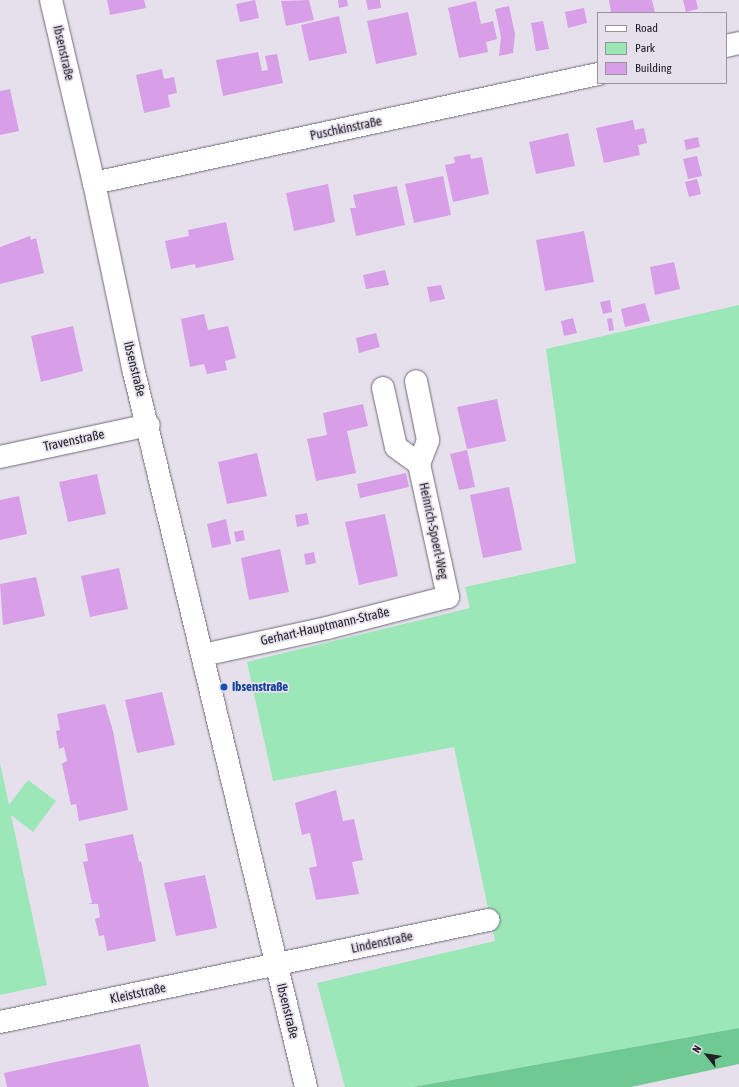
<!DOCTYPE html>
<meta charset="utf-8">
<style>
body{margin:0}
#map{position:relative;width:739px;height:1087px;overflow:hidden;background:#e6e0ed;font-family:"Asap Condensed",sans-serif}
div>[style]{position:absolute}
.green>*{inset:0;background:#9ce7b7}
.forest>*{inset:0;background:#6eca92}
.building>*{inset:0;background:#d89ee8}
.roads{filter:drop-shadow(0 0 1px #706b77) drop-shadow(0 0 1px #706b77)}
.minor>*{height:22px;margin:-11px;padding:0 11px;transform-origin:11px;border-radius:11px;background:#fff}
.tertiary>*{height:22px;margin:-11px;padding:0 11px;transform-origin:11px;border-radius:11px;background:#fff}
.dots>*{width:11px;height:11px;translate:-50% -50%;box-sizing:border-box;border:2px solid #e6e0ed;border-radius:50%}
span{translate:-50% -50%;white-space:nowrap;text-align:center;line-height:1.15;-webkit-text-stroke:3.5px #e6e0ed;paint-order:stroke}
.street-label{font-size:13px;color:#222025}
.transit-label{font-size:13px;color:#164399;font-weight:700}
.left{translate:0 -50%;text-align:left}
.legend{position:absolute;left:597px;top:12px;width:130px;height:72px;box-sizing:border-box;background:#e6e0ed;border:1px solid #98939d;margin:0;padding:5px 7px;list-style:none;font-size:12px;color:#222025}
.legend li{display:flex;align-items:center;gap:8px;height:20px}
.legend b{width:20px;border:1px solid #98939d}
.north{position:absolute;left:687px;top:1035px;width:40px;height:40px;-webkit-text-stroke:3px #e6e0ed;paint-order:stroke;rotate:300deg;font-size:11px;font-weight:700;line-height:16px;text-align:center;color:#222025}
.north::after{content:'';display:block;margin:auto;width:14px;height:18px;background:#222025;clip-path:polygon(50% 0,100% 100%,50% 72%,0 100%)}
</style>
<div id="map">
<div class="green">
<i style="clip-path:polygon(739px 305px,739px 1028px,413px 1087px,345px 1087px,317px 983px,495px 941px,454px 747px,273px 781px,247px 662px,470px 608px,465px 587px,576px 563px,546px 349px)"></i>
<i style="clip-path:polygon(0 763px,9px 805px,28px 780px,56px 801px,33px 832px,11px 815px,47px 985px,0 995px)"></i>
</div>
<div class="forest">
<i style="clip-path:polygon(739px 1028px,739px 1064px,631px 1087px,413px 1087px)"></i>
</div>
<div class="building">
<i style="clip-path:polygon(107px 0,144px 0,146px 8px,110px 15px)"></i>
<i style="clip-path:polygon(255px 0,259px 18px,240px 22px,236px 4px)"></i>
<i style="clip-path:polygon(309px 0,314px 20px,286px 26px,281px 1px)"></i>
<i style="clip-path:polygon(338px 0,347px 0,348px 6px,339px 8px)"></i>
<i style="clip-path:polygon(366px 0,380px 0,381px 8px,368px 10px)"></i>
<i style="clip-path:polygon(609px 0,652px 0,655px 13px,611px 13px)"></i>
<i style="clip-path:polygon(683px 0,696px 0,698px 9px,686px 12px)"></i>
<i style="clip-path:polygon(476px 1px,481px 24px,493px 21px,497px 39px,486px 42px,488px 52px,459px 58px,448px 8px)"></i>
<i style="clip-path:polygon(509px 6px,515px 34px,513px 53px,499px 56px,501px 37px,495px 9px)"></i>
<i style="clip-path:polygon(584px 8px,587px 23px,568px 28px,565px 12px)"></i>
<i style="clip-path:polygon(408px 12px,417px 55px,376px 64px,367px 21px)"></i>
<i style="clip-path:polygon(339px 16px,347px 53px,309px 61px,301px 25px)"></i>
<i style="clip-path:polygon(543px 21px,549px 49px,536px 51px,531px 23px)"></i>
<i style="clip-path:polygon(258px 52px,262px 71px,268px 70px,265px 56px,277px 54px,283px 83px,223px 96px,216px 60px)"></i>
<i style="clip-path:polygon(162px 69px,164px 79px,174px 77px,177px 93px,168px 95px,170px 107px,144px 113px,136px 75px)"></i>
<i style="clip-path:polygon(10px 89px,19px 131px,0 135px,0 91px)"></i>
<i style="clip-path:polygon(633px 120px,635px 130px,644px 128px,647px 143px,638px 145px,640px 155px,604px 163px,596px 128px)"></i>
<i style="clip-path:polygon(568px 133px,575px 166px,536px 174px,529px 142px)"></i>
<i style="clip-path:polygon(698px 137px,700px 147px,686px 150px,684px 140px)"></i>
<i style="clip-path:polygon(470px 154px,471px 159px,482px 157px,489px 194px,453px 202px,445px 165px,455px 163px,454px 157px)"></i>
<i style="clip-path:polygon(697px 156px,702px 176px,688px 179px,683px 159px)"></i>
<i style="clip-path:polygon(443px 176px,451px 215px,414px 223px,405px 184px)"></i>
<i style="clip-path:polygon(697px 179px,701px 194px,689px 197px,685px 182px)"></i>
<i style="clip-path:polygon(328px 184px,335px 222px,294px 231px,286px 193px)"></i>
<i style="clip-path:polygon(397px 186px,405px 225px,356px 236px,350px 208px,356px 208px,353px 195px)"></i>
<i style="clip-path:polygon(226px 222px,234px 260px,196px 268px,195px 264px,171px 269px,165px 241px,189px 236px,188px 230px)"></i>
<i style="clip-path:polygon(584px 231px,594px 282px,545px 291px,536px 240px)"></i>
<i style="clip-path:polygon(30px 236px,31px 240px,36px 238px,44px 273px,0 284px,0 247px)"></i>
<i style="clip-path:polygon(674px 262px,680px 289px,655px 295px,650px 267px)"></i>
<i style="clip-path:polygon(385px 270px,389px 285px,366px 289px,363px 275px)"></i>
<i style="clip-path:polygon(441px 285px,445px 299px,430px 302px,427px 287px)"></i>
<i style="clip-path:polygon(610px 300px,612px 312px,603px 314px,600px 302px)"></i>
<i style="clip-path:polygon(645px 303px,650px 321px,625px 327px,621px 309px)"></i>
<i style="clip-path:polygon(204px 314px,208px 330px,228px 326px,236px 358px,225px 361px,227px 370px,207px 374px,204px 364px,190px 367px,181px 319px)"></i>
<i style="clip-path:polygon(573px 318px,577px 333px,564px 336px,561px 321px)"></i>
<i style="clip-path:polygon(612px 318px,614px 330px,609px 331px,607px 319px)"></i>
<i style="clip-path:polygon(73px 326px,83px 371px,41px 382px,31px 336px)"></i>
<i style="clip-path:polygon(376px 333px,380px 347px,359px 353px,356px 338px)"></i>
<i style="clip-path:polygon(497px 399px,506px 441px,467px 449px,457px 407px)"></i>
<i style="clip-path:polygon(363px 404px,368px 426px,347px 431px,356px 473px,316px 481px,307px 439px,327px 435px,323px 413px)"></i>
<i style="clip-path:polygon(467px 450px,475px 487px,459px 490px,450px 454px)"></i>
<i style="clip-path:polygon(257px 453px,267px 496px,227px 504px,218px 462px)"></i>
<i style="clip-path:polygon(406px 473px,409px 487px,360px 498px,357px 484px)"></i>
<i style="clip-path:polygon(97px 474px,106px 514px,68px 522px,59px 482px)"></i>
<i style="clip-path:polygon(509px 487px,522px 550px,483px 558px,470px 495px)"></i>
<i style="clip-path:polygon(19px 496px,27px 534px,0 540px,0 500px)"></i>
<i style="clip-path:polygon(307px 513px,309px 524px,297px 527px,295px 515px)"></i>
<i style="clip-path:polygon(385px 514px,398px 576px,359px 585px,345px 522px)"></i>
<i style="clip-path:polygon(226px 519px,231px 544px,212px 548px,207px 524px)"></i>
<i style="clip-path:polygon(243px 530px,245px 540px,236px 542px,234px 532px)"></i>
<i style="clip-path:polygon(280px 549px,289px 592px,249px 600px,241px 558px)"></i>
<i style="clip-path:polygon(314px 552px,316px 563px,306px 565px,304px 554px)"></i>
<i style="clip-path:polygon(119px 568px,128px 609px,90px 617px,81px 576px)"></i>
<i style="clip-path:polygon(36px 577px,45px 616px,3px 625px,0 584px)"></i>
<i style="clip-path:polygon(162px 692px,175px 745px,137px 753px,125px 700px)"></i>
<i style="clip-path:polygon(105px 704px,113px 731px,128px 810px,79px 821px,76px 804px,71px 805px,62px 764px,59px 765px,67px 761px,64px 747px,59px 749px,56px 731px,60px 730px,57px 714px)"></i>
<i style="clip-path:polygon(336px 790px,343px 821px,354px 819px,363px 860px,352px 862px,359px 894px,316px 900px,309px 868px,317px 866px,310px 833px,302px 835px,295px 803px)"></i>
<i style="clip-path:polygon(133px 834px,139px 862px,141px 861px,156px 941px,107px 951px,104px 935px,99px 936px,95px 919px,100px 917px,98px 904px,88px 904px,92px 903px,83px 862px,88px 861px,85px 844px)"></i>
<i style="clip-path:polygon(205px 875px,217px 928px,176px 936px,164px 883px)"></i>
<i style="clip-path:polygon(140px 1044px,149px 1087px,7px 1087px,4px 1073px)"></i>
</div>
<div class="roads">
<div class="minor">
<i style="left:726px;top:46px;width:13px;rotate:-13deg"></i>
<i style="left:94px;top:183px;width:516px;rotate:-12.2deg"></i>
<i style="left:383px;top:388px;width:60px;rotate:77.6deg"></i>
<i style="left:396px;top:447px;width:29px;rotate:36deg"></i>
<i style="left:0;top:457px;width:152px;rotate:-12.1deg"></i>
<i style="left:203px;top:655px;width:127px;rotate:-12.3deg"></i>
<i style="left:327px;top:628px;width:125px;rotate:-14.4deg"></i>
<i style="left:448px;top:597px;width:136px;rotate:-102.3deg"></i>
<i style="left:419px;top:464px;width:26px;rotate:-69deg"></i>
<i style="left:428px;top:440px;width:60px;rotate:-101.5deg"></i>
<i style="left:0;top:1022px;width:499px;rotate:-11.8deg"></i>
</div>
<div class="tertiary">
<i style="left:51px;top:0;width:188px;rotate:76.8deg"></i>
<i style="left:94px;top:183px;width:189px;rotate:78.1deg"></i>
<i style="left:133px;top:368px;width:740px;rotate:76.47deg"></i>
</div>
</div>
<div class="dots">
<i style="left:224px;top:687px;background:#1a4fb4"></i>
</div>
<div class="street-label">
<span style="left:63px;top:53px;rotate:77deg">Ibsenstraße</span>
<span style="left:346px;top:129px;rotate:-12deg">Puschkinstraße</span>
<span style="left:134px;top:369px;rotate:76deg">Ibsenstraße</span>
<span style="left:74px;top:441px;rotate:-12deg">Travenstraße</span>
<span style="left:433px;top:531px;rotate:78deg">Heinrich-Spoerl-Weg</span>
<span style="left:325px;top:627px;rotate:-13deg">Gerhart-Hauptmann-Straße</span>
<span style="left:382px;top:943px;rotate:-12deg">Lindenstraße</span>
<span style="left:138px;top:994px;rotate:-12deg">Kleiststraße</span>
<span style="left:287px;top:1011px;rotate:76deg">Ibsenstraße</span>
</div>
<div class="transit-label">
<span class="left" style="left:232px;top:687px">Ibsenstraße</span>
</div>
<ul class="legend">
<li><b style="height:5px;background:#fff"></b>Road</li>
<li><b style="height:11px;background:#9ce7b7"></b>Park</li>
<li><b style="height:11px;background:#d89ee8"></b>Building</li>
</ul>
<div class="north">N</div>
</div>
